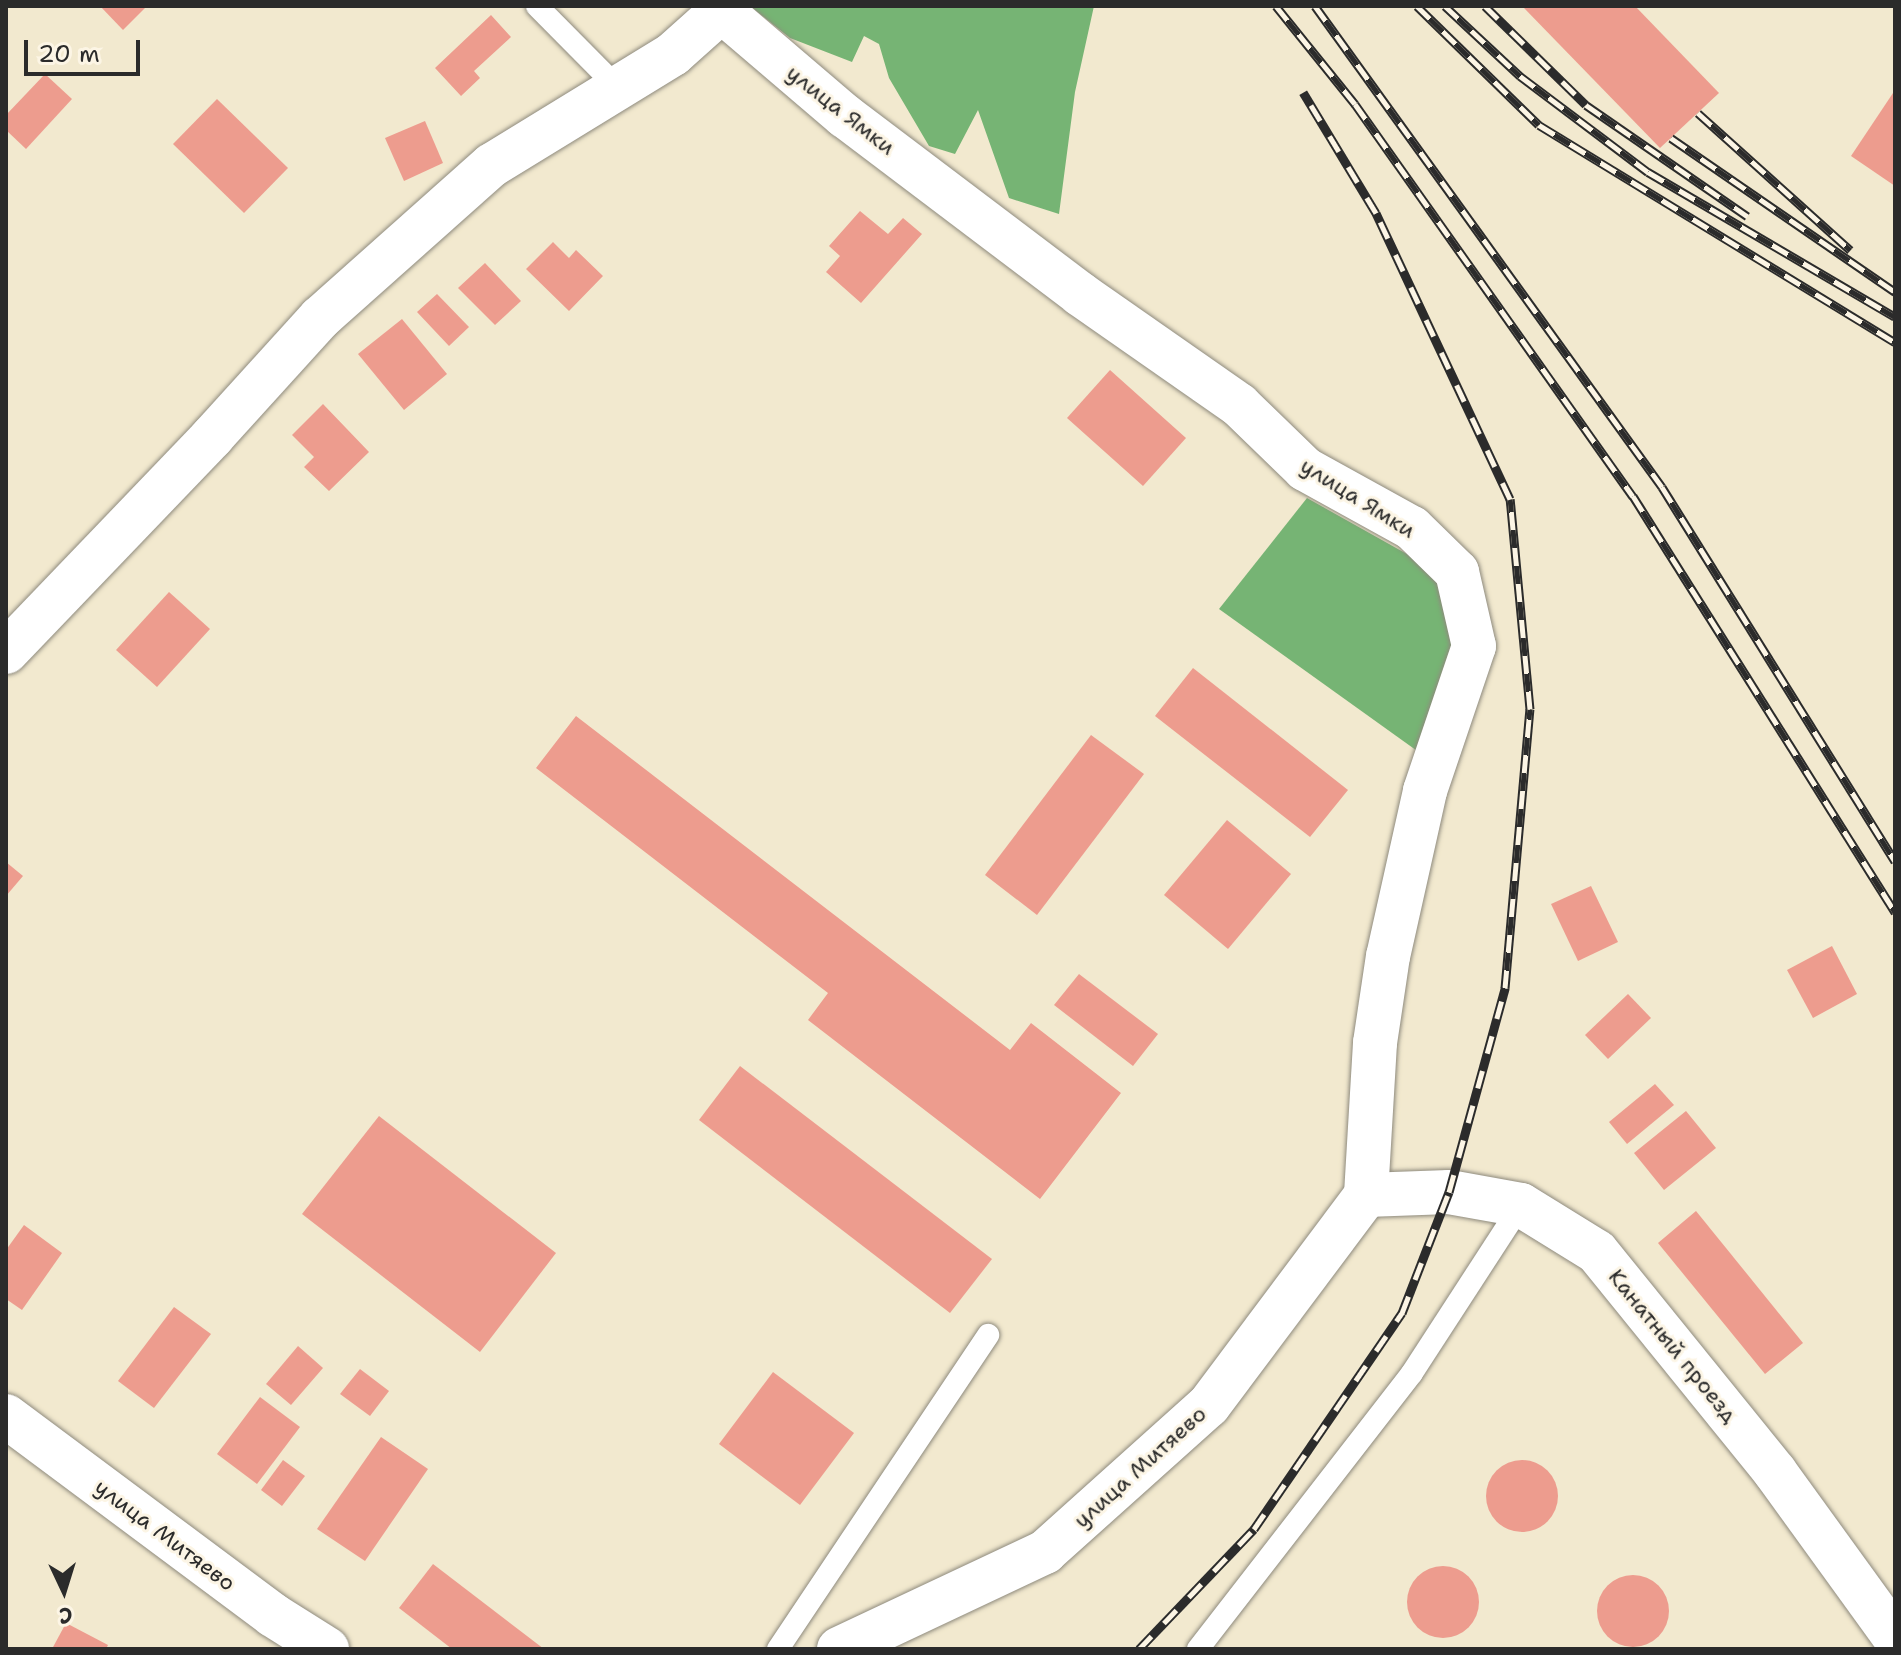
<!DOCTYPE html>
<meta charset="utf-8">
<style>
body{margin:0}
#map{position:relative;width:1901px;height:1655px;overflow:hidden;background:#f2e9cf;font-family:"Shantell Sans",sans-serif}
div>[style]{position:absolute}
.forest>*{inset:0;background:#76b474}
.building>*{inset:0;background:#ed9c8e}
.round{border-radius:50%}
.roads{filter:drop-shadow(0 0 2px #8e8a7d) drop-shadow(0 0 2px #8e8a7d)}
.service>*{height:22px;margin:-11px;padding:0 11px;transform-origin:11px;border-radius:11px;background:#fff}
.minor>*{height:44px;margin:-22px;padding:0 22px;transform-origin:22px;border-radius:22px;background:#fff}
.rail>*{height:9px;margin-top:-4.5px;transform-origin:0;background:repeating-linear-gradient(90deg,#fcf5e5 0 18px,#2b2b2b 0 36px);box-sizing:border-box;border-block:2px solid #2b2b2b}
span{translate:-50% -50%;white-space:nowrap;text-align:center;line-height:1.15;-webkit-text-stroke:6px #fcf5e5;paint-order:stroke}
.street-label{font-size:22px;color:#2b2b2b}
.frame{position:absolute;inset:0;border:8px solid #2b2b2b;pointer-events:none}
.north{position:absolute;left:24px;top:1551px;width:80px;height:80px;-webkit-text-stroke:6px #fcf5e5;paint-order:stroke;rotate:176deg;font-size:22px;font-weight:700;line-height:32px;text-align:center;color:#2b2b2b}
.north::after{content:'';display:block;margin:auto;width:28px;height:36px;background:#2b2b2b;clip-path:polygon(50% 0,100% 100%,50% 72%,0 100%)}
.scale{position:absolute;left:24px;top:40px;width:116px;height:36px;box-sizing:border-box;border:4px solid #2b2b2b;border-top:0;padding-left:10px;font-size:24px;line-height:28px;white-space:nowrap;color:#2b2b2b;-webkit-text-stroke:6px #fcf5e5;paint-order:stroke}
</style>
<div id="map">
<div class="forest">
<i style="clip-path:polygon(750px 6px,1094px 6px,1075px 92px,1059px 214px,1009px 198px,978px 110px,955px 154px,929px 146px,889px 78px,879px 44px,864px 36px,852px 62px,790px 38px)"></i>
<i style="clip-path:polygon(1307px 498px,1439px 572px,1465px 675px,1420px 753px,1219px 609px)"></i>
</div>
<div class="building">
<i style="clip-path:polygon(100px 6px,147px 6px,123px 30px)"></i>
<i style="clip-path:polygon(1522px 6px,1635px 6px,1719px 93px,1660px 148px)"></i>
<i style="clip-path:polygon(491px 15px,511px 37px,474px 71px,480px 78px,461px 96px,435px 68px)"></i>
<i style="clip-path:polygon(45px 74px,72px 99px,26px 149px,6px 130px,6px 115px)"></i>
<i style="clip-path:polygon(1895px 90px,1895px 186px,1851px 156px)"></i>
<i style="clip-path:polygon(217px 99px,288px 168px,244px 213px,173px 144px)"></i>
<i style="clip-path:polygon(425px 121px,443px 163px,404px 181px,385px 138px)"></i>
<i style="clip-path:polygon(860px 211px,888px 234px,903px 218px,922px 234px,861px 303px,826px 272px,840px 256px,829px 246px)"></i>
<i style="clip-path:polygon(553px 242px,569px 258px,576px 250px,603px 276px,569px 311px,526px 269px)"></i>
<i style="clip-path:polygon(485px 263px,521px 301px,495px 325px,458px 288px)"></i>
<i style="clip-path:polygon(437px 294px,469px 327px,449px 346px,417px 312px)"></i>
<i style="clip-path:polygon(402px 319px,447px 374px,404px 410px,358px 354px)"></i>
<i style="clip-path:polygon(1110px 370px,1186px 438px,1143px 486px,1067px 418px)"></i>
<i style="clip-path:polygon(323px 404px,369px 452px,329px 491px,304px 467px,314px 457px,292px 435px)"></i>
<i style="clip-path:polygon(169px 592px,210px 629px,157px 687px,116px 650px)"></i>
<i style="clip-path:polygon(1193px 668px,1348px 790px,1310px 837px,1155px 716px)"></i>
<i style="clip-path:polygon(576px 716px,1010px 1050px,1031px 1023px,1121px 1093px,1040px 1199px,808px 1020px,828px 993px,536px 768px)"></i>
<i style="clip-path:polygon(1091px 735px,1144px 774px,1037px 915px,985px 875px)"></i>
<i style="clip-path:polygon(1227px 820px,1291px 874px,1228px 949px,1164px 895px)"></i>
<i style="clip-path:polygon(6px 862px,23px 876px,6px 896px)"></i>
<i style="clip-path:polygon(1591px 886px,1618px 942px,1578px 961px,1551px 904px)"></i>
<i style="clip-path:polygon(1832px 946px,1857px 994px,1813px 1018px,1787px 970px)"></i>
<i style="clip-path:polygon(1079px 974px,1158px 1034px,1133px 1066px,1054px 1005px)"></i>
<i style="clip-path:polygon(1628px 994px,1651px 1018px,1608px 1059px,1585px 1035px)"></i>
<i style="clip-path:polygon(740px 1066px,992px 1259px,950px 1313px,699px 1120px)"></i>
<i style="clip-path:polygon(1655px 1084px,1674px 1105px,1627px 1144px,1609px 1122px)"></i>
<i style="clip-path:polygon(1686px 1111px,1716px 1148px,1664px 1190px,1634px 1153px)"></i>
<i style="clip-path:polygon(379px 1116px,556px 1253px,480px 1352px,302px 1214px)"></i>
<i style="clip-path:polygon(1696px 1211px,1803px 1343px,1765px 1374px,1658px 1243px)"></i>
<i style="clip-path:polygon(24px 1225px,62px 1253px,22px 1310px,6px 1299px,6px 1250px)"></i>
<i style="clip-path:polygon(174px 1307px,211px 1334px,154px 1408px,118px 1381px)"></i>
<i style="clip-path:polygon(298px 1346px,323px 1368px,291px 1405px,266px 1384px)"></i>
<i style="clip-path:polygon(360px 1369px,389px 1391px,370px 1416px,340px 1394px)"></i>
<i style="clip-path:polygon(773px 1372px,854px 1433px,800px 1505px,719px 1444px)"></i>
<i style="clip-path:polygon(260px 1397px,300px 1427px,257px 1484px,217px 1454px)"></i>
<i style="clip-path:polygon(381px 1437px,428px 1469px,365px 1561px,317px 1529px)"></i>
<i style="clip-path:polygon(283px 1460px,305px 1476px,282px 1506px,261px 1490px)"></i>
<i class="round" style="left:1486px;top:1460px;width:72px;height:72px"></i>
<i style="clip-path:polygon(433px 1564px,544px 1649px,452px 1649px,399px 1608px)"></i>
<i class="round" style="left:1407px;top:1566px;width:72px;height:72px"></i>
<i class="round" style="left:1597px;top:1575px;width:72px;height:72px"></i>
<i style="clip-path:polygon(66px 1623px,108px 1645px,106px 1649px,52px 1649px)"></i>
</div>
<div class="roads">
<div class="service">
<i style="left:537px;top:6px;width:117px;rotate:45.3deg"></i>
<i style="left:778px;top:1649px;width:378px;rotate:-56.2deg"></i>
<i style="left:1198px;top:1649px;width:349px;rotate:-52.2deg"></i>
<i style="left:1412px;top:1373px;width:200px;rotate:-57deg"></i>
</div>
<div class="minor">
<i style="left:716px;top:6px;width:170px;rotate:40.5deg"></i>
<i style="left:845px;top:116px;width:295px;rotate:37.1deg"></i>
<i style="left:1080px;top:294px;width:194px;rotate:34.9deg"></i>
<i style="left:1239px;top:405px;width:92px;rotate:44.1deg"></i>
<i style="left:1305px;top:469px;width:122px;rotate:28.9deg"></i>
<i style="left:1412px;top:528px;width:63px;rotate:44.4deg"></i>
<i style="left:1457px;top:572px;width:76px;rotate:77.1deg"></i>
<i style="left:1474px;top:646px;width:153px;rotate:108.7deg"></i>
<i style="left:1425px;top:791px;width:169px;rotate:102.6deg"></i>
<i style="left:1388px;top:956px;width:88px;rotate:98.5deg"></i>
<i style="left:1375px;top:1043px;width:152px;rotate:93.4deg"></i>
<i style="left:6px;top:652px;width:298px;rotate:-46.2deg"></i>
<i style="left:212px;top:437px;width:161px;rotate:-47.8deg"></i>
<i style="left:320px;top:318px;width:230px;rotate:-41.7deg"></i>
<i style="left:492px;top:165px;width:212px;rotate:-31.5deg"></i>
<i style="left:673px;top:54px;width:63px;rotate:-41.8deg"></i>
<i style="left:1366px;top:1195px;width:83px;rotate:-2.1deg"></i>
<i style="left:1449px;top:1192px;width:73px;rotate:10.2deg"></i>
<i style="left:1521px;top:1205px;width:89px;rotate:31.7deg"></i>
<i style="left:1597px;top:1252px;width:283px;rotate:51deg"></i>
<i style="left:1775px;top:1472px;width:205px;rotate:54.1deg"></i>
<i style="left:6px;top:1416px;width:333px;rotate:36.7deg"></i>
<i style="left:273px;top:1615px;width:64px;rotate:32.2deg"></i>
<i style="left:839px;top:1649px;width:228px;rotate:-25.2deg"></i>
<i style="left:1045px;top:1552px;width:220px;rotate:-41.9deg"></i>
<i style="left:1209px;top:1405px;width:262px;rotate:-53.2deg"></i>
</div>
</div>
<div class="rail">
<i style="left:1276px;top:6px;width:126px;rotate:51.1deg"></i>
<i style="left:1355px;top:104px;width:481px;rotate:54.7deg"></i>
<i style="left:1633px;top:496px;width:492px;rotate:57.8deg"></i>
<i style="left:1315px;top:6px;width:593px;rotate:54.19deg"></i>
<i style="left:1662px;top:487px;width:441px;rotate:58.1deg"></i>
<i style="left:1417px;top:6px;width:170px;rotate:44.3deg"></i>
<i style="left:1539px;top:125px;width:417px;rotate:31.4deg"></i>
<i style="left:1445px;top:6px;width:103px;rotate:43deg"></i>
<i style="left:1520px;top:76px;width:160px;rotate:36.9deg"></i>
<i style="left:1648px;top:172px;width:286px;rotate:30.4deg"></i>
<i style="left:1485px;top:6px;width:141px;rotate:44.4deg"></i>
<i style="left:1586px;top:105px;width:196px;rotate:34.6deg"></i>
<i style="left:1698px;top:113px;width:205px;rotate:42deg"></i>
<i style="left:1671px;top:138px;width:272px;rotate:34.5deg"></i>
<i style="left:1139px;top:1649px;width:166px;rotate:-46.2deg"></i>
<i style="left:1254px;top:1529px;width:262px;rotate:-55.6deg"></i>
<i style="left:1402px;top:1313px;width:130px;rotate:-68.8deg"></i>
<i style="left:1449px;top:1192px;width:212px;rotate:-74.6deg"></i>
<i style="left:1505px;top:988px;width:280px;rotate:-84.9deg"></i>
<i style="left:1530px;top:709px;width:211px;rotate:-95.4deg"></i>
<i style="left:1510px;top:499px;width:316px;rotate:-115.1deg"></i>
<i style="left:1376px;top:213px;width:141px;rotate:-121.1deg"></i>
</div>
<div class="street-label">
<span style="left:841px;top:110px;rotate:38deg">улица Ямки</span>
<span style="left:1358px;top:498px;rotate:32deg">улица Ямки</span>
<span style="left:1673px;top:1346px;rotate:51deg">Канатный проезд</span>
<span style="left:1140px;top:1467px;rotate:-42deg">улица Митяево</span>
<span style="left:165px;top:1535px;rotate:37deg">улица Митяево</span>
</div>
<div class="frame"></div>
<div class="north">С</div>
<div class="scale">20 m</div>
</div>
